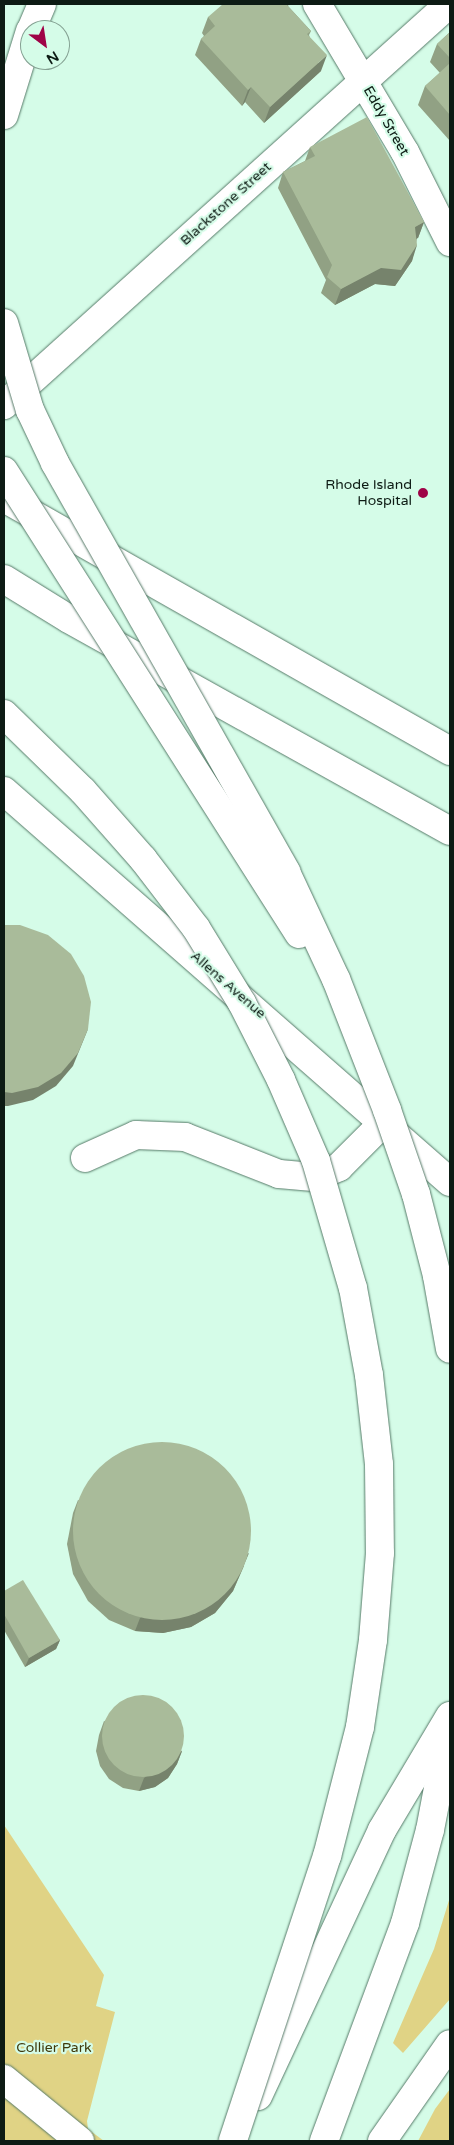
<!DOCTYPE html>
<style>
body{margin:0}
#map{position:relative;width:454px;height:2145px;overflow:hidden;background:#d5fce8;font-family:"Varela Round",sans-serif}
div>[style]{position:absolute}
.green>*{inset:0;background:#e0d385}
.roads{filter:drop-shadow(0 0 1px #567a68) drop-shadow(0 0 1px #567a68)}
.minor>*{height:28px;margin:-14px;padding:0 14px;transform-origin:14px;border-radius:14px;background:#fff}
.major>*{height:28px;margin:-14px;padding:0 14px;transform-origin:14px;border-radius:14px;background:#fff}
.highway>*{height:28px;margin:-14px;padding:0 14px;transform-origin:14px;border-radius:14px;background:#fff}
.bridges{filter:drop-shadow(0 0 1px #567a68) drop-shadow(0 0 1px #567a68)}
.highway-bridge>*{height:28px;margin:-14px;padding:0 14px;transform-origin:14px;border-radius:14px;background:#fff}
.wall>*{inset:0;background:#91a184}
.shaded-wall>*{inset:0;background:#76836c}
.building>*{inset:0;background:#a9bb9a}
.round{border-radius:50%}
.dots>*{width:14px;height:14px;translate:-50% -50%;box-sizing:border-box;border:2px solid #d5fce8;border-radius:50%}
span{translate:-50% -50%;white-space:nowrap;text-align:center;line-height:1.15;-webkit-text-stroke:4.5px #d5fce8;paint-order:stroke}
.street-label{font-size:14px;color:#0d1b14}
.poi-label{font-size:14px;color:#0d1b14}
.right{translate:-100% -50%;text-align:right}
.park-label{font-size:14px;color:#3f380a}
.frame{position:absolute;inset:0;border:5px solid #0d1b14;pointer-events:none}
.north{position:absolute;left:20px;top:20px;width:50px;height:50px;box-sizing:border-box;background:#d5fce8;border:1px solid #85a293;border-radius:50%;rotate:149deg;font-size:14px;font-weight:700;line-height:20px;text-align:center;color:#0d1b14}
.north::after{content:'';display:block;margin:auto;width:18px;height:22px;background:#9f0347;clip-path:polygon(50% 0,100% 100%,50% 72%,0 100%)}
</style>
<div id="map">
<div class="green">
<i style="clip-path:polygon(4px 1825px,104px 1975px,96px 2006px,115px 2012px,87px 2121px,88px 2129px,104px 2141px,4px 2141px)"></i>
<i style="clip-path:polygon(450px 1897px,450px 1999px,403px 2053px,393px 2043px,434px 1949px)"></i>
<i style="clip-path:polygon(450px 2089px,450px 2141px,418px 2141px,435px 2109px)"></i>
</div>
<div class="roads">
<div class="minor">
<i style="left:4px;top:405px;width:599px;rotate:-42.02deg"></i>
<i style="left:85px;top:1158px;width:56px;rotate:-24.3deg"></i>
<i style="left:136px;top:1135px;width:49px;rotate:2.3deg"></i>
<i style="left:185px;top:1137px;width:101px;rotate:21.5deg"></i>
<i style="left:279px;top:1174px;width:37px;rotate:5deg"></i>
<i style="left:316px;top:1177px;width:25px;rotate:-23deg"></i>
<i style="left:339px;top:1167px;width:62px;rotate:-45deg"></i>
<i style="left:4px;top:2079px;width:98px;rotate:39.2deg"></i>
</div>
<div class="major">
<i style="left:317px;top:4px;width:172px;rotate:59.3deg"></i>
<i style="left:405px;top:152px;width:101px;rotate:63.4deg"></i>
<i style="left:4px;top:791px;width:593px;rotate:41.24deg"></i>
</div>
<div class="highway">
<i style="left:31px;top:30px;width:28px;rotate:-67deg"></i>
<i style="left:4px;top:115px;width:88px;rotate:-72.8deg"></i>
<i style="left:4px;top:498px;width:513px;rotate:29.56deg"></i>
<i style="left:4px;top:579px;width:76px;rotate:31.6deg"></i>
<i style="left:69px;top:619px;width:436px;rotate:29.1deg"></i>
<i style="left:258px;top:2096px;width:293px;rotate:-65deg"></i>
<i style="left:382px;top:1830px;width:133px;rotate:-59.2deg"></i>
<i style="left:324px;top:2141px;width:233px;rotate:-69.6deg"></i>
<i style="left:405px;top:1923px;width:96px;rotate:-75deg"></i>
<i style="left:430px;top:1830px;width:107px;rotate:-79.2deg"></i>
<i style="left:382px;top:2141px;width:118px;rotate:-55deg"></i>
</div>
</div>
<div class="bridges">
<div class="highway-bridge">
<i style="left:4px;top:323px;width:91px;rotate:73.4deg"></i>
<i style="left:30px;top:410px;width:59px;rotate:64.7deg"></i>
<i style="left:55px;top:463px;width:470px;rotate:60.5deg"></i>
<i style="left:286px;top:872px;width:118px;rotate:65deg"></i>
<i style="left:336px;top:979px;width:141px;rotate:68.7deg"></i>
<i style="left:387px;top:1110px;width:89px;rotate:71deg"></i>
<i style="left:416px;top:1194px;width:85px;rotate:75.6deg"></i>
<i style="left:437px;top:1276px;width:74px;rotate:79.9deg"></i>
<i style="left:4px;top:471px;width:549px;rotate:57.5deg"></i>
<i style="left:4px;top:714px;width:110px;rotate:44.3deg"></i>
<i style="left:83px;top:791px;width:91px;rotate:48.6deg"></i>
<i style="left:143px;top:859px;width:87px;rotate:52.5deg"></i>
<i style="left:196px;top:928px;width:88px;rotate:58.5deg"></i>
<i style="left:242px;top:1003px;width:86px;rotate:63.1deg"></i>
<i style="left:281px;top:1080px;width:88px;rotate:66.6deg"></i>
<i style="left:316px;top:1161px;width:132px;rotate:73.8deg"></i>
<i style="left:353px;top:1288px;width:88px;rotate:79.6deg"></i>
<i style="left:369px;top:1375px;width:90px;rotate:83.6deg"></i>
<i style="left:379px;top:1464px;width:89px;rotate:89.4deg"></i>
<i style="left:380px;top:1553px;width:87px;rotate:94.6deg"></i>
<i style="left:373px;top:1640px;width:88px;rotate:98.5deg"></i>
<i style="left:360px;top:1727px;width:133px;rotate:104.3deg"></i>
<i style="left:327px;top:1856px;width:300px;rotate:108.3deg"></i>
</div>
</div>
<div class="wall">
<i style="clip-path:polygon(289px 4px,288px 6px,311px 31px,309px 35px,321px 71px,264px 123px,245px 102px,242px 106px,195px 55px,201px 39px,204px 36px,202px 33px,208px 17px)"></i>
<i style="clip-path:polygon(450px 32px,450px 141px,418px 105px,425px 86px,440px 73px,430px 62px,437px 44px)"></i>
<i style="clip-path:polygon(310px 147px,424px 222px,418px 238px,417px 238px,412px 261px,395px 286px,375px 284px,335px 305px,321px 293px,326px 280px,278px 188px,283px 172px,305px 161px)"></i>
<i style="clip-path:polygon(78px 1500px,244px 1566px,233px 1591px,215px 1613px,191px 1627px,163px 1633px,135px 1631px,109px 1620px,88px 1601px,73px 1574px,67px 1544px,73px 1513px)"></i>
<i style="clip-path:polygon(4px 1591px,60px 1640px,56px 1649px,25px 1667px,4px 1630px)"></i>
<i style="clip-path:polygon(104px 1721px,182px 1751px,177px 1764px,168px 1778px,155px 1787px,139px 1791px,123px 1788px,109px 1779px,100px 1766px,96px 1751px,99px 1735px)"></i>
</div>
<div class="shaded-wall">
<i style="clip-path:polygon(327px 55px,321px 71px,264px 123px,270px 107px)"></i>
<i style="clip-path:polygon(251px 87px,245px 102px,242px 106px,248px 90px)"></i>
<i style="clip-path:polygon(424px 222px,418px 238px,409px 243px,415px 227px)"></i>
<i style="clip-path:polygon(417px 245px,412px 261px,395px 286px,375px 284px,335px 305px,341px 289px)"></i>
<i style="clip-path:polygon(88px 1029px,73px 1066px,56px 1086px,33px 1100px,8px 1106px,4px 1106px,4px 1092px)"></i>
<i style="clip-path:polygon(249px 1553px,233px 1591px,215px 1613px,191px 1627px,163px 1633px,135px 1631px,140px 1618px)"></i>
<i style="clip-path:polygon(60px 1640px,56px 1649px,25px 1667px,29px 1658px)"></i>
<i style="clip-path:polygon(182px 1751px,177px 1764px,168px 1778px,155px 1787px,139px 1791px,144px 1778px)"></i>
</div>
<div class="building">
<i style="clip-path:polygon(223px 4px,286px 4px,311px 31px,307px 34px,327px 55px,270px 107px,251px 87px,248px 90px,201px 39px,215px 26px,208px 17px)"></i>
<i style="clip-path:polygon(450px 32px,450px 58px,437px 44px)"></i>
<i style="clip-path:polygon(450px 63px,450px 115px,425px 86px)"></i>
<i style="clip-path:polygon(367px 117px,424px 222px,415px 227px,417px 245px,401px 270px,381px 268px,341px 289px,327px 277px,332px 265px,283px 172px,315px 156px,310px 147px)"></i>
<i style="clip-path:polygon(4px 925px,20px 925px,48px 935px,71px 954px,84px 976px,91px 1002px,88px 1029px,78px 1053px,61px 1073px,38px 1087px,12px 1093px,4px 1092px)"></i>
<i class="round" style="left:73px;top:1442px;width:178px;height:178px"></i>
<i style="clip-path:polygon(23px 1580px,60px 1640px,29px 1658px,4px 1614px,4px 1591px)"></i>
<i class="round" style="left:102px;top:1695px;width:82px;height:82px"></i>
</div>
<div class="dots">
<i style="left:423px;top:493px;background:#9f0347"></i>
</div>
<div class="street-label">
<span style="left:386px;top:121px;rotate:60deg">Eddy Street</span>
<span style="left:226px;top:204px;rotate:-42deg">Blackstone Street</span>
<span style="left:228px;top:985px;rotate:41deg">Allens Avenue</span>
</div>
<div class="poi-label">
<span class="right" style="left:412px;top:493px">Rhode Island<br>Hospital</span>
</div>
<div class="park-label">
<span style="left:54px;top:2048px">Collier Park</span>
</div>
<div class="frame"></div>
<div class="north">N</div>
</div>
